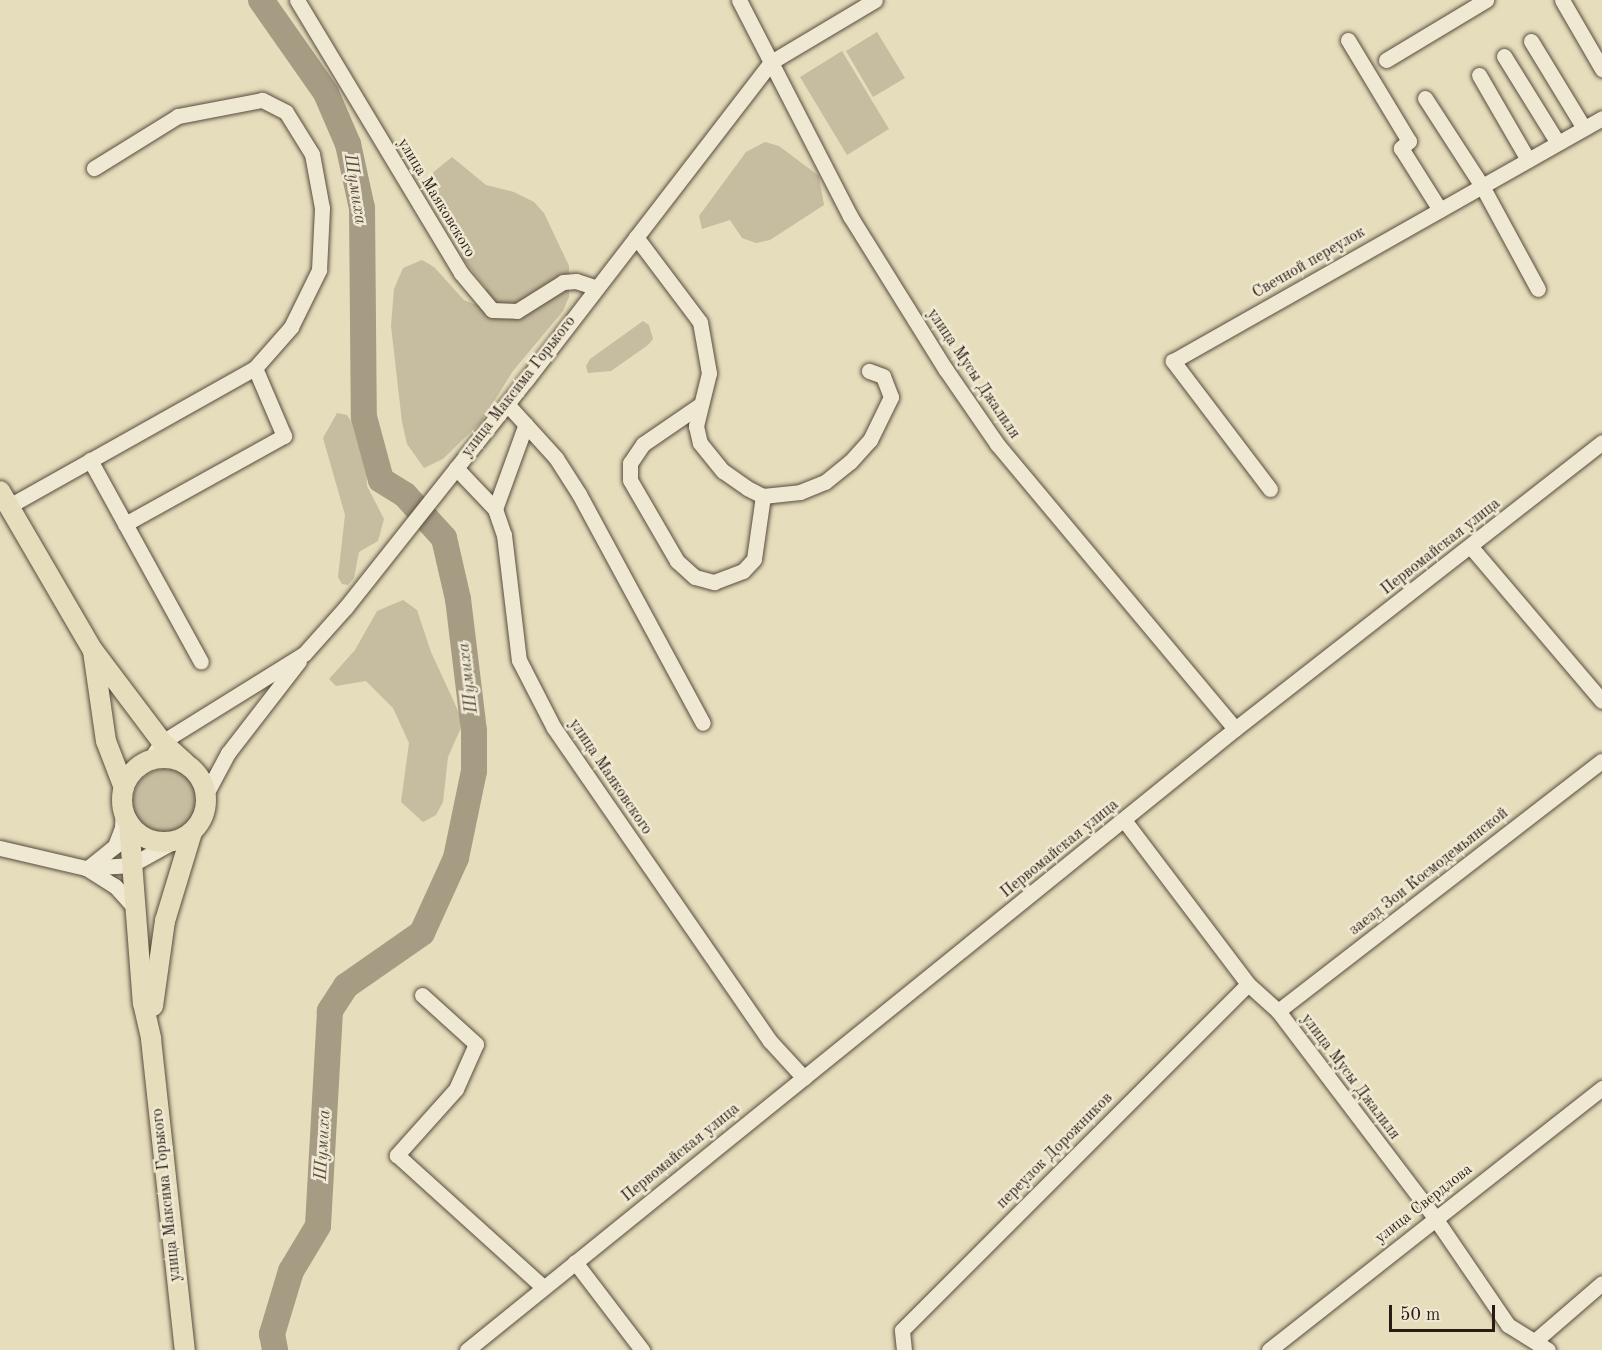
<!DOCTYPE html>
<meta charset="utf-8">
<style>
body{margin:0}
#map{position:relative;width:1602px;height:1350px;overflow:hidden;background:#e6ddbc;font-family:"Old Standard TT",serif}
div>[style]{position:absolute}
.green>*{inset:0;background:#c6bc9f}
.round{border-radius:50%}
.river>*{height:26px;margin:-13px;padding:0 13px;transform-origin:13px;border-radius:13px;background:#a69b83}
.roads{filter:drop-shadow(0 0 2px #594c3e) drop-shadow(0 0 2px #594c3e)}
.minor>*{height:15px;margin:-7.5px;padding:0 7.5px;transform-origin:7.5px;border-radius:7.5px;background:#efe9d3}
.major>*{height:20px;margin:-10px;padding:0 10px;transform-origin:10px;border-radius:10px;background:#e6ddbc}
.major>.ring{margin:-10px;padding:0;box-sizing:content-box;background:none;border:20px solid #e6ddbc;border-radius:50%}
span{translate:-50% -50%;white-space:nowrap;text-align:center;line-height:1.15;-webkit-text-stroke:5px #efe9d3;paint-order:stroke}
.street-label{font-size:16px;color:#2a1c14}
.water-label{font-size:18px;color:#5c4f40;font-style:italic}
.scale{position:absolute;left:1389px;top:1305px;width:106px;height:27px;box-sizing:border-box;border:3px solid #2a1c14;border-top:0;padding-left:8px;font-size:18px;line-height:21px;white-space:nowrap;color:#2a1c14;-webkit-text-stroke:4px #efe9d3;paint-order:stroke}
</style>
<div id="map">
<div class="green">
<i style="clip-path:polygon(877px 32px,905px 78px,873px 97px,846px 51px)"></i>
<i style="clip-path:polygon(842px 51px,889px 129px,847px 155px,800px 77px)"></i>
<i style="clip-path:polygon(765px 142px,779px 146px,819px 176px,824px 205px,770px 240px,756px 243px,742px 238px,730px 220px,702px 229px,699px 216px,746px 152px)"></i>
<i style="clip-path:polygon(452px 157px,486px 185px,514px 192px,534px 202px,544px 213px,569px 266px,569px 297px,563px 311px,513px 371px,481px 422px,443px 459px,424px 468px,407px 444px,402px 422px,391px 326px,394px 289px,403px 268px,422px 260px,434px 267px,464px 300px,477px 305px,486px 295px,486px 288px,463px 259px,430px 175px)"></i>
<i style="clip-path:polygon(643px 321px,649px 325px,653px 339px,648px 345px,611px 371px,588px 373px,586px 366px,590px 359px)"></i>
<i style="clip-path:polygon(337px 413px,347px 415px,353px 424px,366px 460px,367px 486px,384px 519px,378px 541px,359px 552px,354px 578px,348px 585px,342px 584px,338px 577px,345px 515px,323px 438px)"></i>
<i style="clip-path:polygon(403px 600px,417px 610px,431px 652px,460px 715px,460px 730px,448px 757px,443px 802px,436px 815px,423px 822px,401px 802px,409px 743px,393px 708px,366px 681px,336px 686px,329px 679px,355px 650px,377px 611px)"></i>
<i class="round" style="left:133px;top:769px;width:64px;height:64px"></i>
</div>
<div class="river">
<i style="left:261px;top:0;width:113px;rotate:55deg"></i>
<i style="left:326px;top:93px;width:56px;rotate:66.7deg"></i>
<i style="left:348px;top:144px;width:66px;rotate:77.7deg"></i>
<i style="left:362px;top:208px;width:209px;rotate:89.5deg"></i>
<i style="left:364px;top:417px;width:65px;rotate:74.9deg"></i>
<i style="left:381px;top:480px;width:28px;rotate:32deg"></i>
<i style="left:405px;top:495px;width:58px;rotate:47.8deg"></i>
<i style="left:444px;top:538px;width:63px;rotate:77.1deg"></i>
<i style="left:458px;top:599px;width:133px;rotate:83.1deg"></i>
<i style="left:474px;top:731px;width:40px;rotate:90deg"></i>
<i style="left:474px;top:771px;width:89px;rotate:101.7deg"></i>
<i style="left:456px;top:858px;width:82px;rotate:114.4deg"></i>
<i style="left:422px;top:933px;width:93px;rotate:145.1deg"></i>
<i style="left:346px;top:986px;width:30px;rotate:123deg"></i>
<i style="left:330px;top:1011px;width:215px;rotate:93.2deg"></i>
<i style="left:318px;top:1226px;width:52px;rotate:121deg"></i>
<i style="left:291px;top:1271px;width:66px;rotate:106.8deg"></i>
<i style="left:272px;top:1334px;width:16px;rotate:79deg"></i>
</div>
<div class="roads">
<div class="minor">
<i style="left:297px;top:0;width:318px;rotate:59deg"></i>
<i style="left:461px;top:273px;width:48px;rotate:50deg"></i>
<i style="left:492px;top:310px;width:25px;rotate:2deg"></i>
<i style="left:517px;top:311px;width:54px;rotate:-32.2deg"></i>
<i style="left:563px;top:282px;width:13px;rotate:-4deg"></i>
<i style="left:576px;top:281px;width:22px;rotate:18deg"></i>
<i style="left:739px;top:0;width:243px;rotate:62.8deg"></i>
<i style="left:850px;top:216px;width:181px;rotate:58.1deg"></i>
<i style="left:946px;top:370px;width:90px;rotate:55.4deg"></i>
<i style="left:997px;top:444px;width:371px;rotate:50.1deg"></i>
<i style="left:1562px;top:0;width:80px;rotate:59.9deg"></i>
<i style="left:1348px;top:40px;width:118px;rotate:58.9deg"></i>
<i style="left:1409px;top:141px;width:11px;rotate:139deg"></i>
<i style="left:1401px;top:148px;width:73px;rotate:57.8deg"></i>
<i style="left:1531px;top:41px;width:102px;rotate:58.7deg"></i>
<i style="left:1504px;top:56px;width:102px;rotate:58.2deg"></i>
<i style="left:1386px;top:60px;width:117px;rotate:-31deg"></i>
<i style="left:1479px;top:75px;width:98px;rotate:60deg"></i>
<i style="left:1425px;top:98px;width:105px;rotate:57.1deg"></i>
<i style="left:1482px;top:186px;width:117px;rotate:61.5deg"></i>
<i style="left:636px;top:237px;width:106px;rotate:53deg"></i>
<i style="left:700px;top:322px;width:52px;rotate:80deg"></i>
<i style="left:709px;top:373px;width:55px;rotate:103.8deg"></i>
<i style="left:696px;top:426px;width:17px;rotate:77deg"></i>
<i style="left:700px;top:443px;width:36px;rotate:51deg"></i>
<i style="left:723px;top:471px;width:29px;rotate:35deg"></i>
<i style="left:747px;top:488px;width:18px;rotate:27deg"></i>
<i style="left:763px;top:496px;width:37px;rotate:-6deg"></i>
<i style="left:800px;top:492px;width:27px;rotate:-22deg"></i>
<i style="left:825px;top:482px;width:32px;rotate:-39deg"></i>
<i style="left:850px;top:462px;width:30px;rotate:-48deg"></i>
<i style="left:870px;top:440px;width:48px;rotate:-64deg"></i>
<i style="left:891px;top:397px;width:22px;rotate:-111deg"></i>
<i style="left:883px;top:376px;width:15px;rotate:-160deg"></i>
<i style="left:507px;top:404px;width:73px;rotate:47.8deg"></i>
<i style="left:556px;top:458px;width:43px;rotate:57.4deg"></i>
<i style="left:579px;top:494px;width:260px;rotate:61.6deg"></i>
<i style="left:700px;top:405px;width:69px;rotate:145.6deg"></i>
<i style="left:643px;top:444px;width:23px;rotate:124deg"></i>
<i style="left:630px;top:463px;width:17px;rotate:90deg"></i>
<i style="left:630px;top:480px;width:94px;rotate:59.9deg"></i>
<i style="left:677px;top:561px;width:24px;rotate:42deg"></i>
<i style="left:695px;top:577px;width:20px;rotate:15deg"></i>
<i style="left:714px;top:582px;width:31px;rotate:-21deg"></i>
<i style="left:743px;top:571px;width:16px;rotate:-47deg"></i>
<i style="left:754px;top:559px;width:64px;rotate:-81.9deg"></i>
<i style="left:90px;top:460px;width:230px;rotate:61.2deg"></i>
<i style="left:456px;top:468px;width:57px;rotate:46.4deg"></i>
<i style="left:495px;top:509px;width:28px;rotate:71deg"></i>
<i style="left:504px;top:535px;width:126px;rotate:83.2deg"></i>
<i style="left:519px;top:660px;width:76px;rotate:62.8deg"></i>
<i style="left:554px;top:728px;width:380px;rotate:55.4deg"></i>
<i style="left:770px;top:1041px;width:50px;rotate:47.4deg"></i>
<i style="left:1270px;top:489px;width:161px;rotate:-127.2deg"></i>
<i style="left:1173px;top:361px;width:493px;rotate:-29.5deg"></i>
<i style="left:9px;top:506px;width:282px;rotate:-29.3deg"></i>
<i style="left:255px;top:368px;width:55px;rotate:-48.7deg"></i>
<i style="left:291px;top:327px;width:64px;rotate:-63.8deg"></i>
<i style="left:319px;top:270px;width:62px;rotate:-87.2deg"></i>
<i style="left:322px;top:208px;width:55px;rotate:-100.5deg"></i>
<i style="left:312px;top:154px;width:49px;rotate:-121.8deg"></i>
<i style="left:286px;top:112px;width:27px;rotate:-153deg"></i>
<i style="left:262px;top:100px;width:86px;rotate:169.2deg"></i>
<i style="left:178px;top:116px;width:99px;rotate:148.2deg"></i>
<i style="left:495px;top:509px;width:90px;rotate:-70deg"></i>
<i style="left:125px;top:524px;width:182px;rotate:-29deg"></i>
<i style="left:284px;top:436px;width:74px;rotate:-113.1deg"></i>
<i style="left:1471px;top:547px;width:202px;rotate:49.6deg"></i>
<i style="left:149px;top:761px;width:23px;rotate:-56deg"></i>
<i style="left:162px;top:742px;width:167px;rotate:-31.8deg"></i>
<i style="left:304px;top:654px;width:63px;rotate:-48.2deg"></i>
<i style="left:346px;top:607px;width:291px;rotate:-51.6deg"></i>
<i style="left:527px;top:379px;width:400px;rotate:-52.4deg"></i>
<i style="left:771px;top:62px;width:121px;rotate:-30.8deg"></i>
<i style="left:206px;top:794px;width:47px;rotate:-61.8deg"></i>
<i style="left:228px;top:753px;width:116px;rotate:-52.3deg"></i>
<i style="left:1124px;top:820px;width:206px;rotate:52.9deg"></i>
<i style="left:1248px;top:984px;width:40px;rotate:42deg"></i>
<i style="left:1278px;top:1011px;width:260px;rotate:52.8deg"></i>
<i style="left:1435px;top:1218px;width:130px;rotate:55.7deg"></i>
<i style="left:1508px;top:1325px;width:47px;rotate:32deg"></i>
<i style="left:0;top:848px;width:88px;rotate:13.1deg"></i>
<i style="left:86px;top:868px;width:45px;rotate:-3.8deg"></i>
<i style="left:131px;top:865px;width:49px;rotate:-29.2deg"></i>
<i style="left:89px;top:867px;width:33px;rotate:-39deg"></i>
<i style="left:115px;top:846px;width:19px;rotate:-69deg"></i>
<i style="left:122px;top:828px;width:18px;rotate:-87deg"></i>
<i style="left:86px;top:868px;width:34px;rotate:32deg"></i>
<i style="left:115px;top:886px;width:31px;rotate:48deg"></i>
<i style="left:422px;top:995px;width:73px;rotate:42.2deg"></i>
<i style="left:476px;top:1044px;width:49px;rotate:114deg"></i>
<i style="left:456px;top:1089px;width:89px;rotate:131.8deg"></i>
<i style="left:397px;top:1155px;width:197px;rotate:42.1deg"></i>
<i style="left:1278px;top:1011px;width:409px;rotate:-37.7deg"></i>
<i style="left:575px;top:1262px;width:111px;rotate:52.7deg"></i>
<i style="left:1536px;top:1340px;width:87px;rotate:-40.8deg"></i>
<i style="left:467px;top:1350px;width:988px;rotate:-38.96deg"></i>
<i style="left:1235px;top:729px;width:466px;rotate:-38deg"></i>
<i style="left:904px;top:1350px;width:20px;rotate:-96deg"></i>
<i style="left:902px;top:1330px;width:489px;rotate:-45deg"></i>
<i style="left:1269px;top:1350px;width:424px;rotate:-38.2deg"></i>
</div>
<div class="major">
<i style="left:0;top:491px;width:183px;rotate:59.8deg"></i>
<i style="left:92px;top:649px;width:116px;rotate:53deg"></i>
<i style="left:162px;top:742px;width:31px;rotate:42deg"></i>
<i style="left:93px;top:651px;width:91px;rotate:81.8deg"></i>
<i style="left:106px;top:741px;width:50px;rotate:69deg"></i>
<i class="ring" style="left:122px;top:758px;width:64px;height:64px"></i>
<i style="left:129px;top:823px;width:181px;rotate:85.6deg"></i>
<i style="left:143px;top:1003px;width:37px;rotate:77deg"></i>
<i style="left:151px;top:1039px;width:313px;rotate:83.8deg"></i>
<i style="left:153px;top:1006px;width:86px;rotate:-82deg"></i>
<i style="left:165px;top:921px;width:93px;rotate:-73.1deg"></i>
</div>
</div>
<div class="street-label">
<span style="left:436px;top:198px;rotate:59deg">улица Маяковского</span>
<span style="left:1309px;top:263px;rotate:-30deg">Свечной переулок</span>
<span style="left:973px;top:374px;rotate:56deg">улица Мусы Джалиля</span>
<span style="left:519px;top:387px;rotate:-52deg">улица Максима Горького</span>
<span style="left:1441px;top:547px;rotate:-38deg">Первомайская улица</span>
<span style="left:610px;top:777px;rotate:56deg">улица Маяковского</span>
<span style="left:1060px;top:849px;rotate:-39deg">Первомайская улица</span>
<span style="left:1429px;top:872px;rotate:-38deg">заезд Зои Космодемьянской</span>
<span style="left:1350px;top:1077px;rotate:53deg">улица Мусы Джалиля</span>
<span style="left:1055px;top:1151px;rotate:-45deg">переулок Дорожников</span>
<span style="left:681px;top:1153px;rotate:-39deg">Первомайская улица</span>
<span style="left:167px;top:1195px;rotate:-96deg">улица Максима Горького</span>
<span style="left:1424px;top:1204px;rotate:-38deg">улица Свердлова</span>
</div>
<div class="water-label">
<span style="left:355px;top:189px;rotate:81deg">Шумиха</span>
<span style="left:468px;top:678px;rotate:-97deg">Шумиха</span>
<span style="left:323px;top:1145px;rotate:-87deg">Шумиха</span>
</div>
<div class="scale">50 m</div>
</div>
